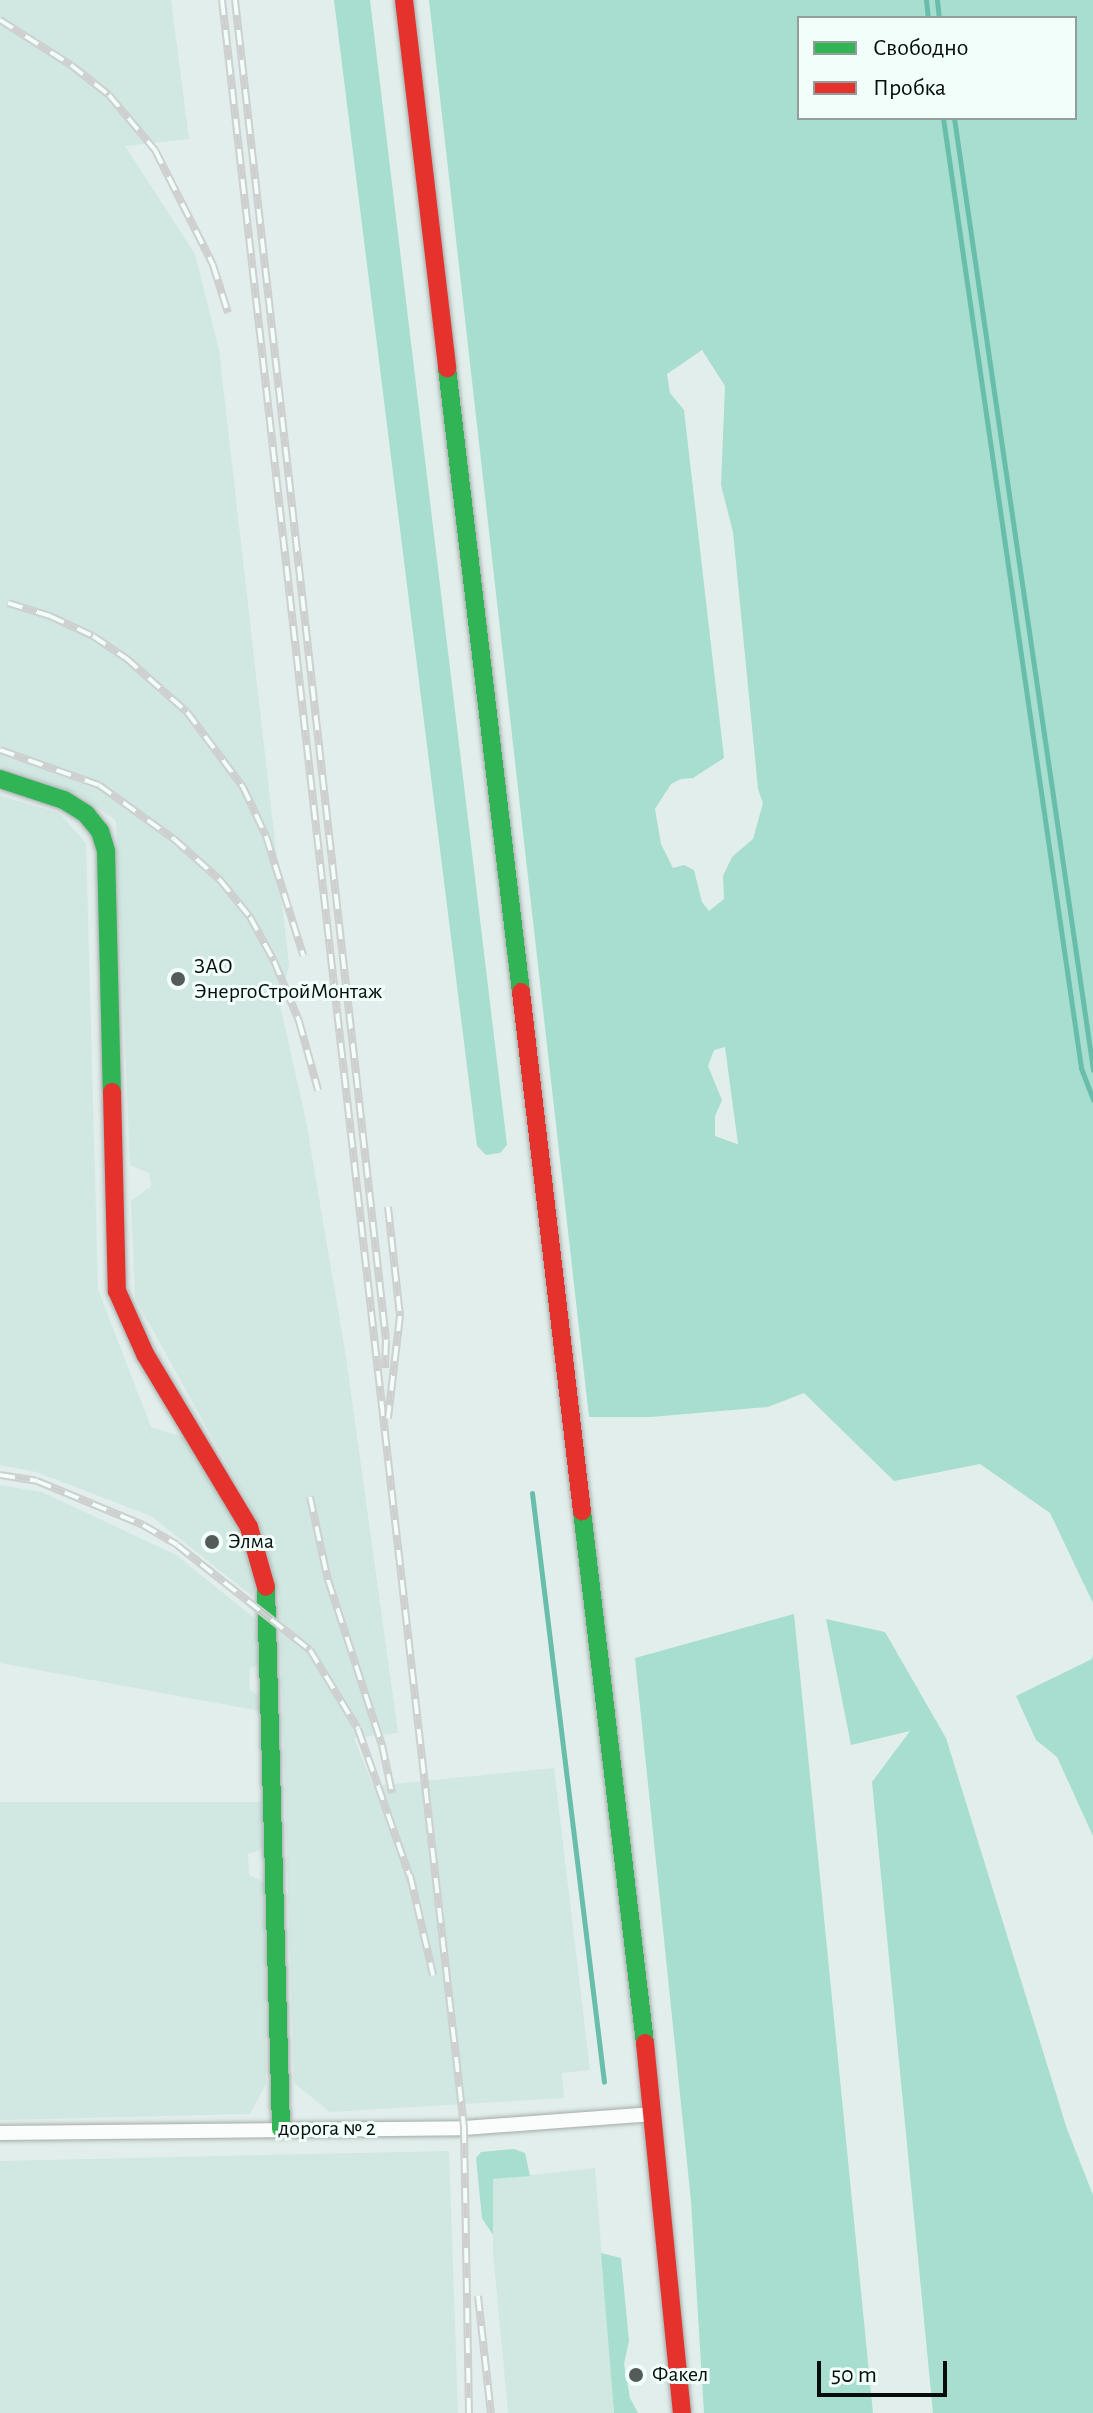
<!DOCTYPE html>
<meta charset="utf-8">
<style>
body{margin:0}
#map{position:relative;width:1093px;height:2413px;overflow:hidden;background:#e2eeeb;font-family:"Alegreya Sans",sans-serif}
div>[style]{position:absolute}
.built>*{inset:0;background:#d1e8e2}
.green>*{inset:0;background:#a7ded0}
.stream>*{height:5px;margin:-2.5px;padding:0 2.5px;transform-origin:2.5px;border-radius:2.5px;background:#68beab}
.roads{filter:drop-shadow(0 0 2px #a3acaa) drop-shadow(0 0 2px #a3acaa)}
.street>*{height:14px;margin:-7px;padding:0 7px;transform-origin:7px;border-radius:7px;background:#fbfcfc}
.fast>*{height:18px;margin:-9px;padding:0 9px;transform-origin:9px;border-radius:9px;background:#30b455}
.jam>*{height:18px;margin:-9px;padding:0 9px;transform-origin:9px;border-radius:9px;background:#e5322d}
.rail>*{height:8px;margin-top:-4px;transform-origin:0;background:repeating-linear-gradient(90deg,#f1fefa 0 15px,#ced0d0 0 30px);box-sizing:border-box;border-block:2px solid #ced0d0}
.dots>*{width:22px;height:22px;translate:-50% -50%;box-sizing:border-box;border:4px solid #f1fefa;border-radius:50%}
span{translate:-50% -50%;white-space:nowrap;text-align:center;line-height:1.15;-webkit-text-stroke:6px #f1fefa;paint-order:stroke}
.poi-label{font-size:22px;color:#060d0b}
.left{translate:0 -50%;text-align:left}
.street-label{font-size:22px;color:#060d0b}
.legend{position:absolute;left:797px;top:16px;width:280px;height:104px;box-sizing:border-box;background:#f1fefa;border:2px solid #939e9a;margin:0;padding:10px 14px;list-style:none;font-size:24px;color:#060d0b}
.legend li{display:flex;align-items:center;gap:16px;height:40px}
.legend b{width:40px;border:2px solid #939e9a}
.scale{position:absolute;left:817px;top:2361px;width:130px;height:36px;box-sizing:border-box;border:4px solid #060d0b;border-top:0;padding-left:10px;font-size:24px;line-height:28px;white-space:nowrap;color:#060d0b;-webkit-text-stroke:6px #f1fefa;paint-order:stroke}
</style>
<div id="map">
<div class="built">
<i style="clip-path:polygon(0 0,171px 0,189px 139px,125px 146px,195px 254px,219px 350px,289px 965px,280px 1005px,306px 1121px,346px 1357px,398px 1733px,354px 1738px,373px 1786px,554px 1768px,590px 2070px,562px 2073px,564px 2098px,330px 2112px,294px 2083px,279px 1596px,260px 1524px,135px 1298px,131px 1201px,151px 1186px,149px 1173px,130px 1165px,116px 821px,79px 794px,0 766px)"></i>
<i style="clip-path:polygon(0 796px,59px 813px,86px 843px,98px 1289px,151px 1427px,186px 1438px,242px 1534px,257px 1581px,252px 1596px,151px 1516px,36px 1472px,0 1465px)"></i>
<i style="clip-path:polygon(0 1485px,42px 1492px,176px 1555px,262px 1624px,259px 1665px,250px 1668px,249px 1689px,260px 1697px,260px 1711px,0 1663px)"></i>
<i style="clip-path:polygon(0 1802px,261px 1802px,263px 1849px,248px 1854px,249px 1875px,264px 1882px,266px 2084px,250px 2114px,0 2120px)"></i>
<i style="clip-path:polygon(449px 2151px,458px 2413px,0 2413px,0 2161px)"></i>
<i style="clip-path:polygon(595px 2168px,614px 2413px,508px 2413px,493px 2253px,493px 2179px)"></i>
</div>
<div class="green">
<i style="clip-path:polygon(334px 0,370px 0,507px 1145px,500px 1153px,486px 1155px,477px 1146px)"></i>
<i style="clip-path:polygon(evenodd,429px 0,1093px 0,1093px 1603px,1050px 1513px,980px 1464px,894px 1481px,804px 1393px,768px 1407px,651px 1417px,589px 1417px,429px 0,799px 18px,1075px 18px,1075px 118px,799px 118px,799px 18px,429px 0,702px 350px,725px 386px,721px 485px,733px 532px,758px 789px,763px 803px,753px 839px,732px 857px,723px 876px,724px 899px,709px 911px,702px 902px,694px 870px,684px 865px,673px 868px,661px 844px,655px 809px,671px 784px,681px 779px,693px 778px,724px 758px,684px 410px,670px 393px,667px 374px,702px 350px,429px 0,725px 1047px,738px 1144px,737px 1144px,715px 1136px,715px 1116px,722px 1100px,708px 1066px,714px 1050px,725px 1047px)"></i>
<i style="clip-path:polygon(794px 1614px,873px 2413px,704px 2413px,691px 2201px,635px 1658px)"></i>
<i style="clip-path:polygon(826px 1619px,885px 1632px,946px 1738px,1067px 2129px,1093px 2195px,1093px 2413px,933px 2413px,872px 1782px,910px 1731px,851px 1745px)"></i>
<i style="clip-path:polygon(1093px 1654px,1093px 1836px,1057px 1757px,1036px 1740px,1016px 1696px,1092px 1659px)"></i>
<i style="clip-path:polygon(514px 2149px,525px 2153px,530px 2176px,493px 2179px,493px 2235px,482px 2218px,476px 2158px,481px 2152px)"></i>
<i style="clip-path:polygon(601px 2253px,621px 2258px,629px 2341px,624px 2364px,630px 2398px,638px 2413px,614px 2413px)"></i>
</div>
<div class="stream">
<i style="left:926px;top:0;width:18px;rotate:84deg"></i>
<i style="left:937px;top:0;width:18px;rotate:84deg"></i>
<i style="left:943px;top:118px;width:960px;rotate:81.73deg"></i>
<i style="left:1081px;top:1068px;width:34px;rotate:69deg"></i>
<i style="left:954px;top:118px;width:962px;rotate:81.69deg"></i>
<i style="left:532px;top:1493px;width:593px;rotate:83.03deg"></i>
</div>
<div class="roads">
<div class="street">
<i style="left:0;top:2133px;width:464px;rotate:-0.6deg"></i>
<i style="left:464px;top:2128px;width:190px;rotate:-4.2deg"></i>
</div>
<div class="fast">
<i style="left:447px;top:368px;width:628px;rotate:83.24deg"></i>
<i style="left:0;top:779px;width:67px;rotate:18.2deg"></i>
<i style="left:64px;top:800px;width:26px;rotate:32deg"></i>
<i style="left:86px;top:814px;width:22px;rotate:51deg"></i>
<i style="left:100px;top:831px;width:21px;rotate:73deg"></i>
<i style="left:106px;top:851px;width:241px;rotate:88.6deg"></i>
<i style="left:582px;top:1511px;width:536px;rotate:83.25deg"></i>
<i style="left:266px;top:1587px;width:542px;rotate:88.41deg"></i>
</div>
<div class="jam">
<i style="left:404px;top:0;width:371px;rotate:83.3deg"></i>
<i style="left:521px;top:992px;width:523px;rotate:83.3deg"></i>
<i style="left:112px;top:1092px;width:199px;rotate:88.6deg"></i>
<i style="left:117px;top:1291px;width:69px;rotate:66deg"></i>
<i style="left:145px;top:1354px;width:202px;rotate:59deg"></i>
<i style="left:249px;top:1527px;width:62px;rotate:74.2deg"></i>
<i style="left:645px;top:2043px;width:372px;rotate:84.3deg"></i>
</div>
</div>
<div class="rail">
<i style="left:222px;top:0;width:2142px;rotate:83.51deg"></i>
<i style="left:464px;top:2128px;width:285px;rotate:89deg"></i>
<i style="left:235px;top:0;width:1348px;rotate:83.57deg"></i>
<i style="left:386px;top:1340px;width:28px;rotate:92deg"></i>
<i style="left:0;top:20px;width:84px;rotate:32.4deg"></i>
<i style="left:71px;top:65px;width:48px;rotate:38.3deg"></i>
<i style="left:109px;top:95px;width:72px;rotate:50.1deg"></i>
<i style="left:155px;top:150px;width:129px;rotate:63.2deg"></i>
<i style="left:213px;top:265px;width:50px;rotate:72.6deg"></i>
<i style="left:8px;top:603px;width:44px;rotate:17.2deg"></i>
<i style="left:50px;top:616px;width:47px;rotate:24.9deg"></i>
<i style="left:93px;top:636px;width:40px;rotate:34deg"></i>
<i style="left:126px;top:658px;width:81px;rotate:41.5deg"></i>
<i style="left:187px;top:712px;width:94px;rotate:53.3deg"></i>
<i style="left:243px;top:787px;width:54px;rotate:64.9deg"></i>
<i style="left:266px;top:836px;width:125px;rotate:72.7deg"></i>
<i style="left:0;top:750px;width:105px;rotate:19.5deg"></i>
<i style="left:99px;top:785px;width:92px;rotate:35.8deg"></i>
<i style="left:174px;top:839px;width:62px;rotate:41.7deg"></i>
<i style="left:220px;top:880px;width:48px;rotate:51deg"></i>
<i style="left:250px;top:917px;width:50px;rotate:61.4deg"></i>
<i style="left:274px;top:961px;width:65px;rotate:67.4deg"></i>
<i style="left:299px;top:1021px;width:72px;rotate:74.6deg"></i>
<i style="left:388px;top:1207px;width:110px;rotate:83.7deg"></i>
<i style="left:400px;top:1316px;width:103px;rotate:96.7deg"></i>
<i style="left:0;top:1475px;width:37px;rotate:9deg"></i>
<i style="left:37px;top:1481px;width:115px;rotate:22.5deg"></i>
<i style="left:143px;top:1525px;width:39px;rotate:30deg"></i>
<i style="left:177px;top:1545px;width:169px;rotate:38.3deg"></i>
<i style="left:310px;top:1650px;width:92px;rotate:58.7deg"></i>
<i style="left:358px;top:1729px;width:166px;rotate:70.7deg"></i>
<i style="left:310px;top:1497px;width:85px;rotate:77.8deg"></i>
<i style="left:328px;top:1580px;width:174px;rotate:71.9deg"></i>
<i style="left:382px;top:1745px;width:49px;rotate:78.2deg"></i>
<i style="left:410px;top:1875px;width:103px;rotate:77deg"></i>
<i style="left:478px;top:2296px;width:118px;rotate:83.7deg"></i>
</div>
<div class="dots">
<i style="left:178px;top:979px;background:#535c59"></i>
<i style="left:212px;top:1542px;background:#535c59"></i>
<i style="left:636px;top:2375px;background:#535c59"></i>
</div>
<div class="poi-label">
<span class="left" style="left:194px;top:979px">ЗАО<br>ЭнергоСтройМонтаж</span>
<span class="left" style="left:228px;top:1542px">Элма</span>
<span class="left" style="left:652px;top:2375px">Факел</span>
</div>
<div class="street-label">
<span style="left:327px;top:2129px">дорога № 2</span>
</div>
<ul class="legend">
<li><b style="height:10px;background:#30b455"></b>Свободно</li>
<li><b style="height:10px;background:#e5322d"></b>Пробка</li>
</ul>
<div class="scale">50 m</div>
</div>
